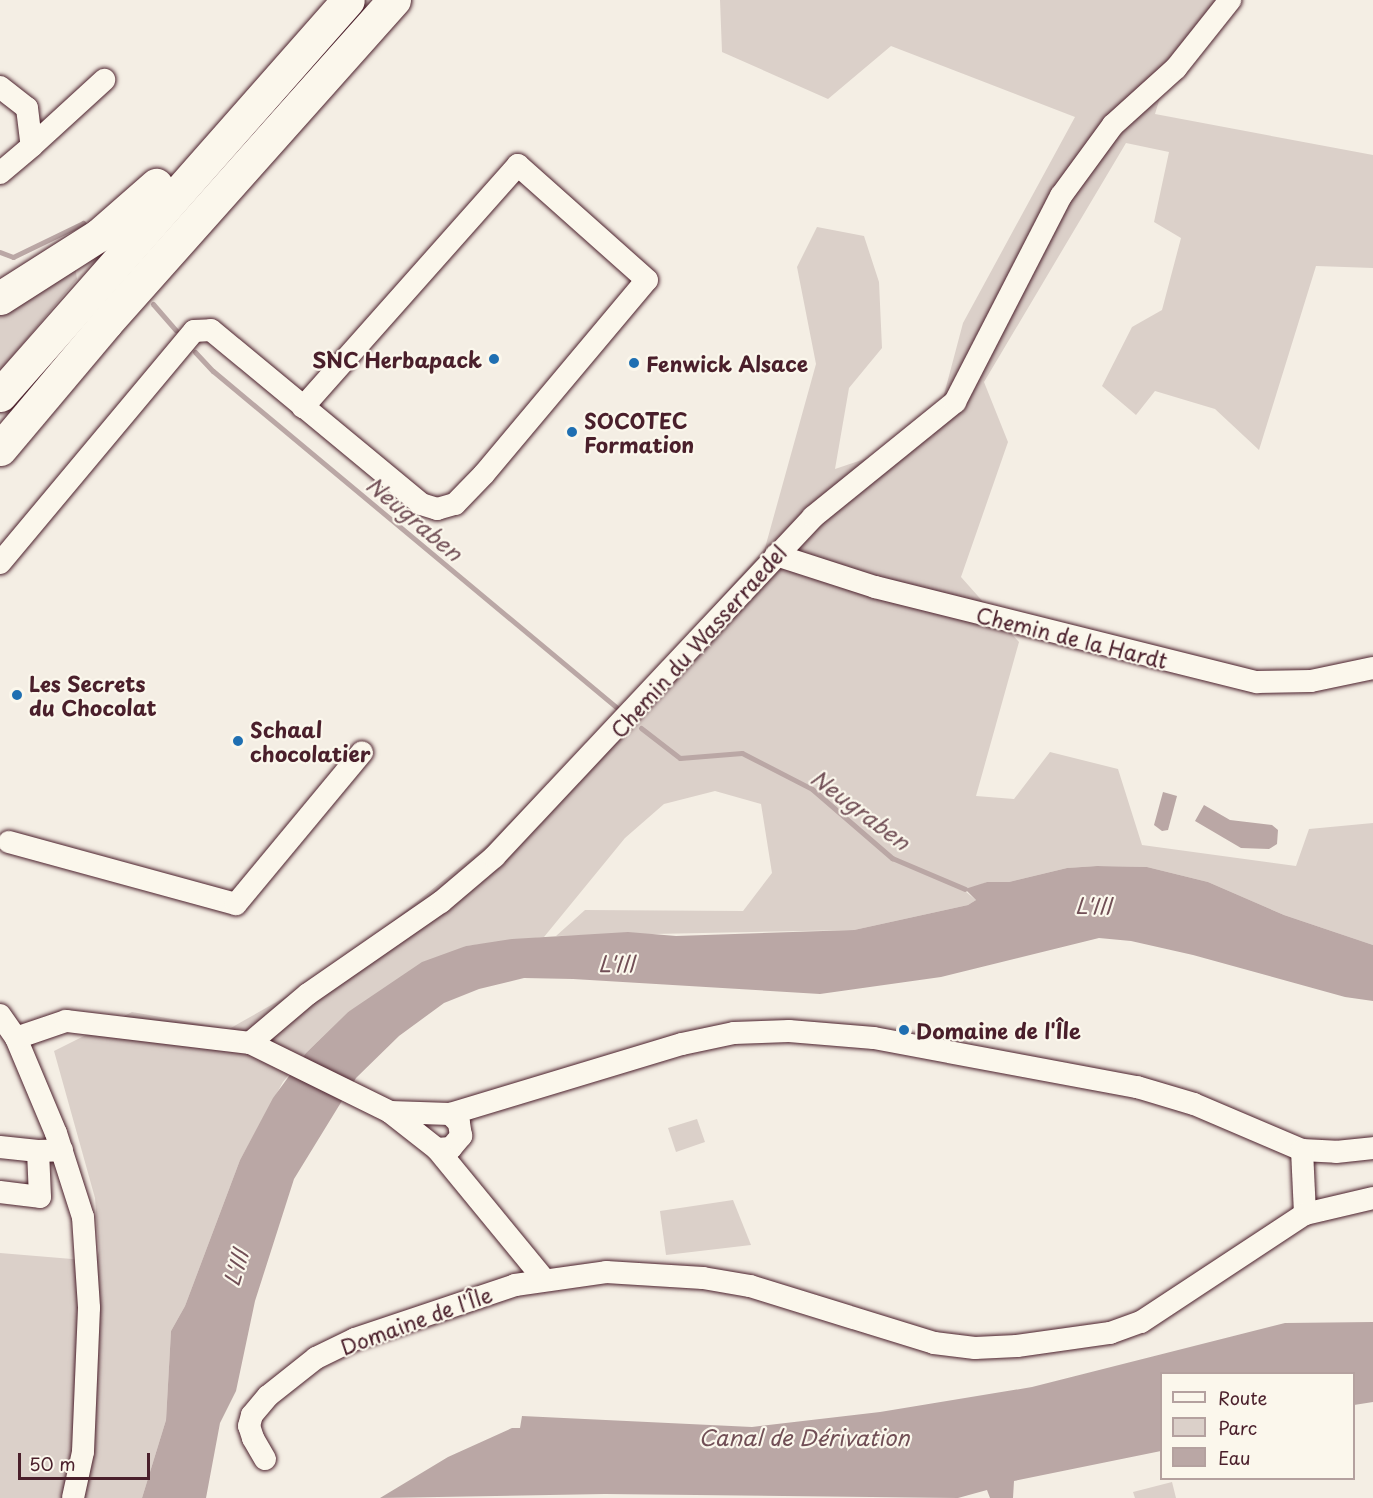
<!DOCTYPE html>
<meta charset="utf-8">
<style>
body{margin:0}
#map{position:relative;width:1373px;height:1498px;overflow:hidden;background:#f4eee4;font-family:"Playpen Sans",sans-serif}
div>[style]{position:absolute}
.green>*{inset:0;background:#dbd0c9}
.water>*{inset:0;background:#baa7a5}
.stream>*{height:5px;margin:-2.5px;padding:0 2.5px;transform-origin:2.5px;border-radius:2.5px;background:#baa7a5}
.roads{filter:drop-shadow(0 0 2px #4a1f2b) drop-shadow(0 0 2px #4a1f2b)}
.minor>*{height:22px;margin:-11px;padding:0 11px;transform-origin:11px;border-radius:11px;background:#fbf7ec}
.highway>*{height:33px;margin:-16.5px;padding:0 16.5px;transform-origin:16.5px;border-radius:16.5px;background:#fbf7ec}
.dots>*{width:16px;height:16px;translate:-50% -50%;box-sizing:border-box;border:3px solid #fbf7ec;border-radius:50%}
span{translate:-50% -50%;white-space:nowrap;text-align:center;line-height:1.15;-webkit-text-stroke:4.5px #fbf7ec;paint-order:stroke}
.poi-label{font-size:21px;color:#4a1f2b;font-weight:700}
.right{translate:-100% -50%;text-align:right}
.left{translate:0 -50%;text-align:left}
.street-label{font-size:21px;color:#4a1f2b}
.water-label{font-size:22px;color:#714f56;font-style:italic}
.legend{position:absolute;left:1160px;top:1372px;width:195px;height:108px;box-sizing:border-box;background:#fbf7ec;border:2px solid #b4a19f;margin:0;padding:8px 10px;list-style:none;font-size:18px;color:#4a1f2b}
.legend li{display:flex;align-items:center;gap:12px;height:30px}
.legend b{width:30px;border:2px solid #b4a19f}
.scale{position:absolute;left:18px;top:1453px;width:132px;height:27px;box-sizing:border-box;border:3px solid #4a1f2b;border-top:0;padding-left:8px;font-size:18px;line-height:21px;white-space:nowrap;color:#4a1f2b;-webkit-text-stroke:4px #fbf7ec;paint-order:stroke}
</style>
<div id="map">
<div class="green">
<i style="clip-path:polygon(720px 0,1222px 0,1171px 61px,1155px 114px,1373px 155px,1373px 268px,1316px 266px,1259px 450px,1215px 409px,1155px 391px,1136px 415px,1102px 386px,1132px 327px,1162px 310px,1181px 238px,1154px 222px,1169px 152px,1126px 143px,984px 382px,1008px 442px,961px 577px,1019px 642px,976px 796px,1014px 799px,1050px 752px,1118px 769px,1142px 845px,1296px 866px,1309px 829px,1373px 823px,1373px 945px,1284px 915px,1208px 882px,1147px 867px,1097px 866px,1067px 868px,1009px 882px,987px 882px,965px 891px,976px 900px,968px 905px,854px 930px,556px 936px,585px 910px,743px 911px,772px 873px,761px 804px,715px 791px,664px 804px,625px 838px,544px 937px,466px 946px,348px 1012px,306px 1053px,283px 1082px,240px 1160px,185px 1306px,171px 1331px,166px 1420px,142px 1498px,0 1498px,0 1253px,96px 1261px,99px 1251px,95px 1198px,54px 1051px,132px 1012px,229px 1029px,331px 971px,487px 845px,625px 706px,765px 548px,816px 364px,797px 267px,817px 227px,864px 236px,879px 282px,882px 348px,849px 388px,835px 469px,933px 436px,963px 323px,1075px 117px,891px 46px,828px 99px,722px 52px)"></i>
<i style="clip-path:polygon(75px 266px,77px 279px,0 371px,0 311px)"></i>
<i style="clip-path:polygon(697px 1119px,705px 1142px,676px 1152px,668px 1128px)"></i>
<i style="clip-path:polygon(733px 1200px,751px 1245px,666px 1255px,660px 1211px)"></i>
<i style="clip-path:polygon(1172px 1482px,1176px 1498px,1135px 1498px,1133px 1492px)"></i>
</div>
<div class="water">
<i style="clip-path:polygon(1163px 792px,1177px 796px,1168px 830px,1162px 831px,1154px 825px)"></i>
<i style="clip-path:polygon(1204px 805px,1230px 820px,1272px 825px,1278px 830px,1277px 844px,1269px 849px,1241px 848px,1195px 821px)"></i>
<i style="clip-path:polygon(1097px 866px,1147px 867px,1208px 882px,1284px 915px,1373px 945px,1373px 1001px,1345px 997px,1193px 955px,1131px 941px,1099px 938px,941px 977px,820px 994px,573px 979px,524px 978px,479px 989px,444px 1003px,399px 1036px,356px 1078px,294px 1179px,255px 1301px,236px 1391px,220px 1423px,206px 1498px,142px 1498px,166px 1420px,171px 1331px,185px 1306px,240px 1160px,273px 1098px,306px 1053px,348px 1012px,422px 962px,466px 946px,512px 939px,628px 932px,676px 936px,854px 930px,968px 905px,976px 900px,965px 889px,987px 882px,1009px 882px,1067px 868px)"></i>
<i style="clip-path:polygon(1373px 1322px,1373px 1402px,1354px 1405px,1354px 1374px,1162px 1374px,1161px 1451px,1014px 1481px,1013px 1498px,990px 1498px,987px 1490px,958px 1498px,605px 1494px,380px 1498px,448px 1457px,512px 1428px,520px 1428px,522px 1416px,752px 1427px,880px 1412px,1032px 1387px,1285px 1323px)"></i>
</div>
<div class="stream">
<i style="left:0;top:252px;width:14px;rotate:21deg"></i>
<i style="left:13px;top:257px;width:78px;rotate:-25.9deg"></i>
<i style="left:83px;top:223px;width:8px;rotate:50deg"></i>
<i style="left:153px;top:304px;width:35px;rotate:49deg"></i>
<i style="left:195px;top:352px;width:26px;rotate:47deg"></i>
<i style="left:213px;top:371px;width:525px;rotate:39.82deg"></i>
<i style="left:641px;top:728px;width:49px;rotate:37.6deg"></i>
<i style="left:680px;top:758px;width:62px;rotate:-4.6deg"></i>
<i style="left:742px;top:753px;width:79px;rotate:27.2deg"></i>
<i style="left:812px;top:789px;width:106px;rotate:40.8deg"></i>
<i style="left:892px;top:858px;width:79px;rotate:23deg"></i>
</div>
<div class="roads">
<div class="minor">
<i style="left:0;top:87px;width:34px;rotate:38deg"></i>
<i style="left:27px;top:108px;width:38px;rotate:83deg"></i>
<i style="left:32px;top:146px;width:42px;rotate:139.8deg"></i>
<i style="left:32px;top:146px;width:98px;rotate:-42.5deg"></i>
<i style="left:776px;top:555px;width:104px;rotate:17.9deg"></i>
<i style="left:875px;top:587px;width:394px;rotate:14deg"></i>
<i style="left:1257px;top:682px;width:54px;rotate:-1.1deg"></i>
<i style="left:1311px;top:681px;width:63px;rotate:-11.8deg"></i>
<i style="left:0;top:563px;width:302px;rotate:-50.1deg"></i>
<i style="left:194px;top:331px;width:17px;rotate:-3deg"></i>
<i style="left:211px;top:330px;width:273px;rotate:39.6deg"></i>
<i style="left:421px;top:504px;width:17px;rotate:17deg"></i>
<i style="left:437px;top:509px;width:19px;rotate:-16deg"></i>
<i style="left:455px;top:504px;width:42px;rotate:-46deg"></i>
<i style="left:484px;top:474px;width:253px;rotate:-50deg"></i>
<i style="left:647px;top:280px;width:173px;rotate:-138.3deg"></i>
<i style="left:518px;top:165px;width:324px;rotate:131.6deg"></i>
<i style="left:9px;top:842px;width:235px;rotate:15.3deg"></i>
<i style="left:236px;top:904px;width:197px;rotate:-50.3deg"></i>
<i style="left:0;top:1015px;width:28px;rotate:55deg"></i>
<i style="left:16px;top:1038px;width:103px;rotate:67.2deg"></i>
<i style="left:56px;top:1133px;width:88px;rotate:72.2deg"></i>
<i style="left:83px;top:1217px;width:91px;rotate:86.2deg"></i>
<i style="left:89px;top:1308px;width:144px;rotate:92.4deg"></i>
<i style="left:83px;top:1452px;width:47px;rotate:102.3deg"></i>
<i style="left:16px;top:1038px;width:53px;rotate:-18.8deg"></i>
<i style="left:66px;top:1021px;width:185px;rotate:6.8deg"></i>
<i style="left:250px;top:1043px;width:156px;rotate:26.2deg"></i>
<i style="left:390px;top:1112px;width:60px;rotate:38.2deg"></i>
<i style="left:437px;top:1149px;width:14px;rotate:-4deg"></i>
<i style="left:451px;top:1148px;width:16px;rotate:-50deg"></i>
<i style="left:461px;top:1136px;width:13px;rotate:-99deg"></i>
<i style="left:459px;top:1123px;width:13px;rotate:-135deg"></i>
<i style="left:250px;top:1043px;width:76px;rotate:-40.2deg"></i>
<i style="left:308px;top:994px;width:162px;rotate:-34.7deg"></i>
<i style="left:441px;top:902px;width:70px;rotate:-40.3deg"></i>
<i style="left:494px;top:857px;width:466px;rotate:-46.8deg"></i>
<i style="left:813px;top:517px;width:183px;rotate:-39deg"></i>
<i style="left:955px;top:402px;width:232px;rotate:-62.8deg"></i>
<i style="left:1061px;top:196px;width:88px;rotate:-53.8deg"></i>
<i style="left:1113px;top:125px;width:85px;rotate:-42.1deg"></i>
<i style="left:1176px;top:68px;width:87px;rotate:-51.5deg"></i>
<i style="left:390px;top:1112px;width:60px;rotate:1.9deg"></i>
<i style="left:450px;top:1114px;width:242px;rotate:-16.8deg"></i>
<i style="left:682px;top:1044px;width:53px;rotate:-11.9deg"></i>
<i style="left:734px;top:1033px;width:55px;rotate:-2.1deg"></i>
<i style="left:789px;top:1031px;width:85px;rotate:4.7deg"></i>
<i style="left:874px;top:1038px;width:268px;rotate:10.6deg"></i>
<i style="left:1137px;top:1087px;width:59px;rotate:16.6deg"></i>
<i style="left:1194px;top:1104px;width:117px;rotate:23.1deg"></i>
<i style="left:1302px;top:1150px;width:34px;rotate:3deg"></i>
<i style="left:1336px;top:1152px;width:37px;rotate:-6deg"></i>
<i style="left:0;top:1147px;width:38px;rotate:6deg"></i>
<i style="left:437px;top:1149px;width:167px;rotate:50.6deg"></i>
<i style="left:1302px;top:1150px;width:64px;rotate:87.3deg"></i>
<i style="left:0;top:1192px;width:40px;rotate:7.1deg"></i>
<i style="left:40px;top:1197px;width:46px;rotate:-92.5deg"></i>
<i style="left:38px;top:1151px;width:24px;rotate:-2deg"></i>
<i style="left:265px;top:1459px;width:24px;rotate:-120deg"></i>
<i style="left:253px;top:1438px;width:13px;rotate:-108deg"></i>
<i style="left:249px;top:1426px;width:11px;rotate:-75deg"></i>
<i style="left:252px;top:1415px;width:25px;rotate:-50deg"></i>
<i style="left:268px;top:1396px;width:61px;rotate:-38.4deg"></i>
<i style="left:316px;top:1358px;width:43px;rotate:-26deg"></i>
<i style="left:355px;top:1339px;width:169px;rotate:-18.6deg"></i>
<i style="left:515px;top:1285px;width:92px;rotate:-8.1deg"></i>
<i style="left:606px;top:1272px;width:97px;rotate:3.5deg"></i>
<i style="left:703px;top:1278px;width:48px;rotate:9.7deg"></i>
<i style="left:750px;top:1286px;width:193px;rotate:17.2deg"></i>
<i style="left:934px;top:1343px;width:41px;rotate:7deg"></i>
<i style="left:975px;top:1348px;width:42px;rotate:-2.7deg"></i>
<i style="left:1017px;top:1346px;width:94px;rotate:-8deg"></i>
<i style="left:1110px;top:1333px;width:33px;rotate:-20deg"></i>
<i style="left:1141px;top:1322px;width:196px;rotate:-33.4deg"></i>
<i style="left:1305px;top:1214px;width:70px;rotate:-13.2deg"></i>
</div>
<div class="highway">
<i style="left:0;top:298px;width:117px;rotate:-32.5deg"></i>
<i style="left:99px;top:235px;width:76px;rotate:-41.3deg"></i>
<i style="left:0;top:395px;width:526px;rotate:-48.62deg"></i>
<i style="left:0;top:449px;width:165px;rotate:-49.9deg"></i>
<i style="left:106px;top:323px;width:433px;rotate:-48.3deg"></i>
</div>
</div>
<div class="dots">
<i style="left:494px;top:359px;background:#1f6fb2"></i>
<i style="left:634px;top:363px;background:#1f6fb2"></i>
<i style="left:572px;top:432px;background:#1f6fb2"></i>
<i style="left:17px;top:695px;background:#1f6fb2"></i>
<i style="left:238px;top:741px;background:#1f6fb2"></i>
<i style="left:904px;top:1030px;background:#1f6fb2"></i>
</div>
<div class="poi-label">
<span class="right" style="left:482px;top:359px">SNC Herbapack</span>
<span class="left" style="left:646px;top:363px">Fenwick Alsace</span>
<span class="left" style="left:584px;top:432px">SOCOTEC<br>Formation</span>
<span class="left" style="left:29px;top:695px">Les Secrets<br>du Chocolat</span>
<span class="left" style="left:250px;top:741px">Schaal<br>chocolatier</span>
<span class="left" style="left:916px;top:1030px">Domaine de l'Île</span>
</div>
<div class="street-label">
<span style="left:1072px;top:637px;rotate:14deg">Chemin de la Hardt</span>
<span style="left:698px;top:641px;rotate:-48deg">Chemin du Wasserraedel</span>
<span style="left:416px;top:1320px;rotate:-20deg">Domaine de l'Île</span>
</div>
<div class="water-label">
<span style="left:415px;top:518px;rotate:40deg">Neugraben</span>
<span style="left:861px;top:809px;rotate:37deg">Neugraben</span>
<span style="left:1093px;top:905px;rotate:2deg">L'Ill</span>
<span style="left:616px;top:963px;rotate:1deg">L'Ill</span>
<span style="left:235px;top:1268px;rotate:-72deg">L'Ill</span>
<span style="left:804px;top:1437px">Canal de Dérivation</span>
</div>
<ul class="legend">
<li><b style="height:8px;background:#fbf7ec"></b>Route</li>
<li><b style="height:16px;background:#dbd0c9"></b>Parc</li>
<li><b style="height:16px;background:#baa7a5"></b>Eau</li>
</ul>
<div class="scale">50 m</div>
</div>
